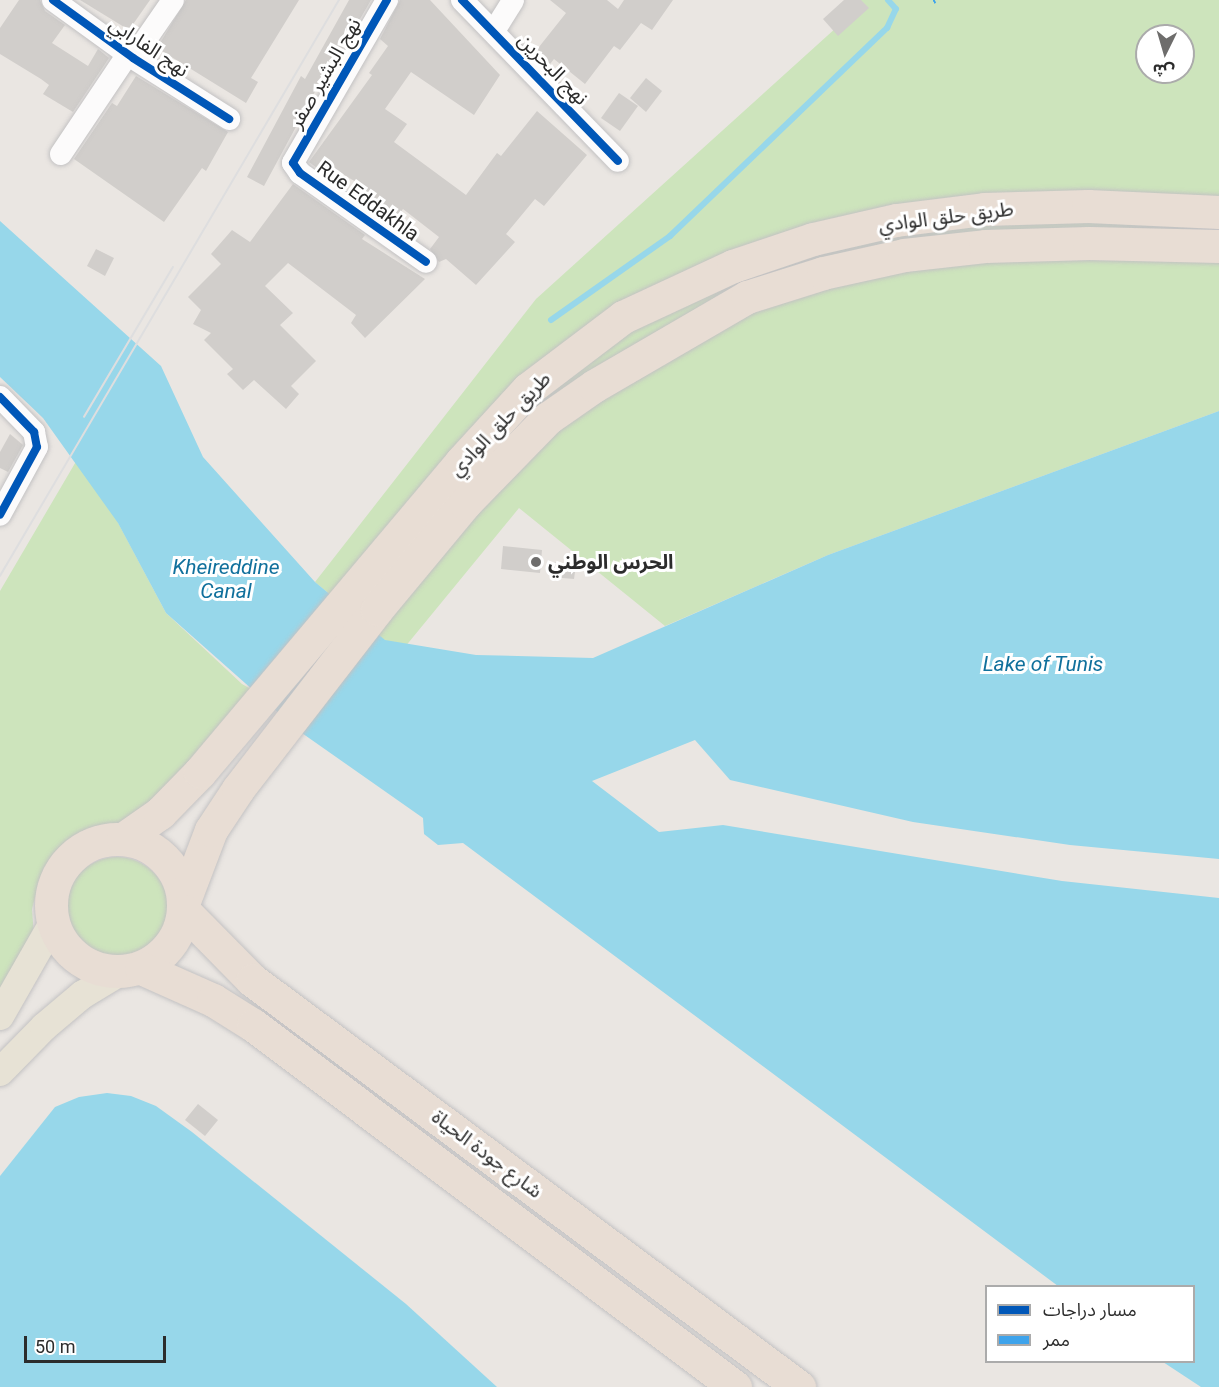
<!DOCTYPE html>
<meta charset="utf-8">
<style>
body{margin:0}
#map{position:relative;width:1219px;height:1387px;overflow:hidden;background:#eae6e2;font-family:Roboto,"Noto Sans Arabic",sans-serif}
div>[style]{position:absolute}
.green>*{inset:0;background:#cde4bc}
.round{border-radius:50%}
.water>*{inset:0;background:#97d7ea}
.stream>*{height:6px;margin:-3px;padding:0 3px;transform-origin:3px;border-radius:3px;background:#97d7ea}
.building>*{inset:0;background:#d1cecb}
.roads{filter:drop-shadow(0 0 2px #c3c2c3) drop-shadow(0 0 2px #c3c2c3)}
.minor>*{height:22px;margin:-11px;padding:0 11px;transform-origin:11px;border-radius:11px;background:#fcfbfb}
.major>*{height:28px;margin:-14px;padding:0 14px;transform-origin:14px;border-radius:14px;background:#e7e2d5}
.highway>*{height:33px;margin:-16.5px;padding:0 16.5px;transform-origin:16.5px;border-radius:16.5px;background:#e8ddd4}
.highway>.ring{margin:-16.5px;padding:0;box-sizing:content-box;background:none;border:33px solid #e8ddd4;border-radius:50%}
.tram>*{height:1.5px;margin:-0.75px;padding:0 0.75px;transform-origin:0.75px;border-radius:0.75px;background:#dededf}
.quiet>*{height:6px;margin-top:-3px;transform-origin:0;background:repeating-linear-gradient(90deg,#3ea3eb 0 12px,transparent 0 18px)}
.cycleway>*{height:8px;margin:-4px;padding:0 4px;transform-origin:4px;border-radius:4px;background:#0057b8}
.dots>*{width:16px;height:16px;translate:-50% -50%;box-sizing:border-box;border:3px solid #fff;border-radius:50%}
span{translate:-50% -50%;white-space:nowrap;text-align:center;line-height:1.15;-webkit-text-stroke:6px #fff;paint-order:stroke}
.street-label{font-size:20px;color:#2c2c2c}
.poi-label{font-size:20px;color:#2c2c2c;font-weight:700}
.left{translate:0 -50%;text-align:left}
.water-label{font-size:21px;color:#10709c;font-style:italic}
.legend{position:absolute;left:985px;top:1285px;width:210px;height:78px;box-sizing:border-box;background:#fff;border:2px solid #ababab;margin:0;padding:8px 10px;list-style:none;font-size:18px;color:#2c2c2c}
.legend li{display:flex;align-items:center;gap:12px;height:30px}
.legend b{width:30px;border:2px solid #ababab}
.north{position:absolute;left:1135px;top:24px;width:60px;height:60px;box-sizing:border-box;background:#fff;border:2px solid #ababab;border-radius:50%;rotate:185deg;font-size:16px;font-weight:700;line-height:24px;text-align:center;color:#2c2c2c}
.north::after{content:'';display:block;margin:auto;width:21px;height:27px;background:#6e6d6c;clip-path:polygon(50% 0,100% 100%,50% 72%,0 100%)}
.scale{position:absolute;left:24px;top:1336px;width:142px;height:27px;box-sizing:border-box;border:3px solid #2c2c2c;border-top:0;padding-left:8px;font-size:18px;line-height:21px;white-space:nowrap;color:#2c2c2c;-webkit-text-stroke:4px #fff;paint-order:stroke}
</style>
<div id="map">
<div class="green">
<i style="clip-path:polygon(evenodd,851px 0,1219px 0,1219px 411px,828px 555px,665px 626px,519px 508px,400px 653px,315px 582px,536px 299px,858px 8px,851px 0,1147px 36px,1183px 36px,1183px 72px,1147px 72px,1147px 36px)"></i>
<i style="clip-path:polygon(81px 453px,166px 613px,242px 684px,258px 693px,210px 749px,120px 828px,99px 830px,72px 842px,53px 862px,37px 890px,32px 909px,34px 936px,0 1008px,0 591px)"></i>
<i class="round" style="left:66px;top:857px;width:102px;height:102px"></i>
</div>
<div class="water">
<i style="clip-path:polygon(0 221px,161px 366px,203px 457px,315px 582px,385px 640px,476px 655px,593px 658px,828px 555px,1219px 411px,1219px 859px,1070px 845px,913px 822px,730px 780px,695px 740px,592px 781px,659px 832px,723px 825px,1062px 881px,1219px 898px,1219px 1387px,1201px 1387px,1163px 1362px,1194px 1362px,1194px 1286px,1058px 1286px,463px 843px,438px 845px,424px 834px,423px 818px,299px 731px,166px 613px,118px 523px,43px 418px,0 377px)"></i>
<i style="clip-path:polygon(107px 1093px,131px 1096px,156px 1106px,192px 1132px,406px 1304px,497px 1387px,0 1387px,0 1176px,55px 1107px,79px 1097px)"></i>
</div>
<div class="stream">
<i style="left:551px;top:320px;width:146px;rotate:-35.2deg"></i>
<i style="left:670px;top:236px;width:301px;rotate:-43.8deg"></i>
<i style="left:887px;top:28px;width:21px;rotate:-65deg"></i>
<i style="left:896px;top:9px;width:12px;rotate:-132deg"></i>
</div>
<div class="building">
<i style="clip-path:polygon(19px 0,40px 0,45px 11px,65px 25px,52px 43px,88px 66px,98px 49px,109px 58px,73px 112px,43px 94px,49px 85px,41px 79px,0 54px,0 28px)"></i>
<i style="clip-path:polygon(80px 0,150px 0,129px 30px)"></i>
<i style="clip-path:polygon(186px 0,299px 0,251px 78px,258px 82px,246px 103px,157px 48px)"></i>
<i style="clip-path:polygon(349px 0,371px 0,334px 64px,331px 62px,264px 186px,247px 177px,301px 76px,305px 79px)"></i>
<i style="clip-path:polygon(400px 0,430px 0,500px 75px,474px 115px,411px 72px,385px 109px,407px 124px,394px 142px,466px 195px,497px 153px,501px 156px,537px 111px,587px 155px,544px 206px,535px 199px,506px 234px,515px 242px,476px 285px,446px 259px,439px 262px,430px 249px,439px 237px,403px 209px,393px 222px,359px 198px,366px 188px,331px 167px,325px 174px,309px 162px,372px 75px,369px 73px,388px 46px,380px 39px)"></i>
<i style="clip-path:polygon(550px 0,607px 0,618px 9px,624px 0,673px 0,652px 30px,641px 23px,620px 50px,614px 46px,585px 84px,554px 59px,550px 64px,535px 52px,566px 13px)"></i>
<i style="clip-path:polygon(844px 0,861px 0,869px 8px,838px 36px,823px 19px)"></i>
<i style="clip-path:polygon(136px 76px,228px 132px,206px 171px,202px 168px,164px 222px,74px 159px,112px 103px,117px 106px)"></i>
<i style="clip-path:polygon(646px 78px,662px 91px,646px 112px,630px 98px)"></i>
<i style="clip-path:polygon(619px 93px,638px 106px,620px 131px,601px 118px)"></i>
<i style="clip-path:polygon(293px 184px,365px 235px,362px 239px,425px 279px,365px 338px,351px 323px,356px 315px,288px 263px,265px 286px,293px 313px,280px 325px,316px 361px,291px 386px,299px 394px,286px 409px,254px 380px,243px 390px,227px 374px,233px 369px,204px 340px,211px 333px,193px 324px,201px 310px,188px 297px,221px 264px,211px 254px,232px 230px,250px 242px)"></i>
<i style="clip-path:polygon(96px 249px,114px 258px,105px 276px,87px 266px)"></i>
<i style="clip-path:polygon(10px 434px,23px 445px,8px 472px,0 468px,0 452px)"></i>
<i style="clip-path:polygon(503px 546px,542px 550px,540px 573px,501px 569px)"></i>
<i style="clip-path:polygon(553px 562px,576px 565px,574px 579px,551px 577px)"></i>
<i style="clip-path:polygon(198px 1104px,218px 1120px,205px 1136px,185px 1120px)"></i>
</div>
<div class="roads">
<div class="minor">
<i style="left:53px;top:0;width:99px;rotate:35.9deg"></i>
<i style="left:133px;top:58px;width:114px;rotate:32.4deg"></i>
<i style="left:387px;top:0;width:188px;rotate:120deg"></i>
<i style="left:293px;top:163px;width:12px;rotate:55deg"></i>
<i style="left:300px;top:173px;width:154px;rotate:35.2deg"></i>
<i style="left:462px;top:0;width:224px;rotate:45.9deg"></i>
<i style="left:494px;top:31px;width:36px;rotate:-58deg"></i>
<i style="left:133px;top:58px;width:70px;rotate:-55.4deg"></i>
<i style="left:61px;top:154px;width:120px;rotate:-56.2deg"></i>
<i style="left:0;top:397px;width:49px;rotate:45.8deg"></i>
<i style="left:34px;top:432px;width:15px;rotate:79deg"></i>
<i style="left:37px;top:447px;width:77px;rotate:118.6deg"></i>
</div>
<div class="major">
<i style="left:0;top:1016px;width:107px;rotate:-60.3deg"></i>
<i style="left:0;top:1072px;width:63px;rotate:-45.6deg"></i>
<i style="left:44px;top:1027px;width:50px;rotate:-40.1deg"></i>
<i style="left:82px;top:995px;width:44px;rotate:-31.2deg"></i>
</div>
<div class="highway">
<i class="ring" style="left:51px;top:839px;width:99px;height:99px"></i>
<i style="left:123px;top:839px;width:45px;rotate:-35.1deg"></i>
<i style="left:160px;top:813px;width:57px;rotate:-45.7deg"></i>
<i style="left:200px;top:772px;width:405px;rotate:-49.9deg"></i>
<i style="left:461px;top:462px;width:99px;rotate:-47.5deg"></i>
<i style="left:528px;top:389px;width:119px;rotate:-37.2deg"></i>
<i style="left:623px;top:317px;width:121px;rotate:-24.9deg"></i>
<i style="left:733px;top:266px;width:84px;rotate:-18.6deg"></i>
<i style="left:813px;top:239px;width:85px;rotate:-12.9deg"></i>
<i style="left:896px;top:220px;width:89px;rotate:-7.1deg"></i>
<i style="left:984px;top:209px;width:104px;rotate:-1.7deg"></i>
<i style="left:1088px;top:206px;width:131px;rotate:2.6deg"></i>
<i style="left:184px;top:901px;width:76px;rotate:-69.2deg"></i>
<i style="left:211px;top:830px;width:49px;rotate:-56.6deg"></i>
<i style="left:238px;top:789px;width:227px;rotate:-52.3deg"></i>
<i style="left:377px;top:609px;width:138px;rotate:-50.3deg"></i>
<i style="left:465px;top:503px;width:119px;rotate:-45.7deg"></i>
<i style="left:548px;top:418px;width:56px;rotate:-34.8deg"></i>
<i style="left:594px;top:386px;width:177px;rotate:-30.2deg"></i>
<i style="left:747px;top:297px;width:80px;rotate:-17.5deg"></i>
<i style="left:823px;top:273px;width:83px;rotate:-12.5deg"></i>
<i style="left:904px;top:255px;width:81px;rotate:-6.3deg"></i>
<i style="left:985px;top:246px;width:104px;rotate:-1.7deg"></i>
<i style="left:1089px;top:243px;width:130px;rotate:1.3deg"></i>
<i style="left:184px;top:911px;width:97px;rotate:45.4deg"></i>
<i style="left:252px;top:980px;width:682px;rotate:36.65deg"></i>
<i style="left:141px;top:968px;width:79px;rotate:24deg"></i>
<i style="left:213px;top:1000px;width:47px;rotate:32deg"></i>
<i style="left:253px;top:1025px;width:603px;rotate:36.91deg"></i>
</div>
</div>
<div class="tram">
<i style="left:84px;top:417px;width:174px;rotate:-59.3deg"></i>
<i style="left:0;top:576px;width:668px;rotate:-59.52deg"></i>
</div>
<div class="quiet">
<i style="left:933px;top:1px;width:2px;rotate:-27deg"></i>
</div>
<div class="cycleway">
<i style="left:53px;top:0;width:99px;rotate:35.9deg"></i>
<i style="left:133px;top:58px;width:114px;rotate:32.4deg"></i>
<i style="left:387px;top:0;width:188px;rotate:120deg"></i>
<i style="left:293px;top:163px;width:12px;rotate:55deg"></i>
<i style="left:300px;top:173px;width:154px;rotate:35.2deg"></i>
<i style="left:462px;top:0;width:224px;rotate:45.9deg"></i>
<i style="left:0;top:397px;width:49px;rotate:45.8deg"></i>
<i style="left:34px;top:432px;width:15px;rotate:79deg"></i>
<i style="left:37px;top:447px;width:77px;rotate:118.6deg"></i>
</div>
<div class="dots">
<i style="left:536px;top:562px;background:#6e6d6c"></i>
</div>
<div class="street-label">
<span style="left:149px;top:47px;rotate:34deg">نهج الفارابي</span>
<span style="left:553px;top:69px;rotate:46deg">نهج البحرين</span>
<span style="left:325px;top:73px;rotate:-60deg">نهج البشير صفر</span>
<span style="left:368px;top:201px;rotate:36deg">Rue Eddakhla</span>
<span style="left:946px;top:217px;rotate:-7deg">طريق حلق الوادي</span>
<span style="left:500px;top:424px;rotate:-46deg">طريق حلق الوادي</span>
<span style="left:487px;top:1154px;rotate:37deg">شارع جودة الحياة</span>
</div>
<div class="poi-label">
<span class="left" style="left:548px;top:562px">الحرس الوطني</span>
</div>
<div class="water-label">
<span style="left:226px;top:579px">Kheireddine<br>Canal</span>
<span style="left:1043px;top:664px">Lake of Tunis</span>
</div>
<ul class="legend">
<li><b style="height:8px;background:#0057b8"></b>مسار دراجات</li>
<li><b style="height:8px;background:#3ea3eb"></b>ممر</li>
</ul>
<div class="north">ش</div>
<div class="scale">50 m</div>
</div>
